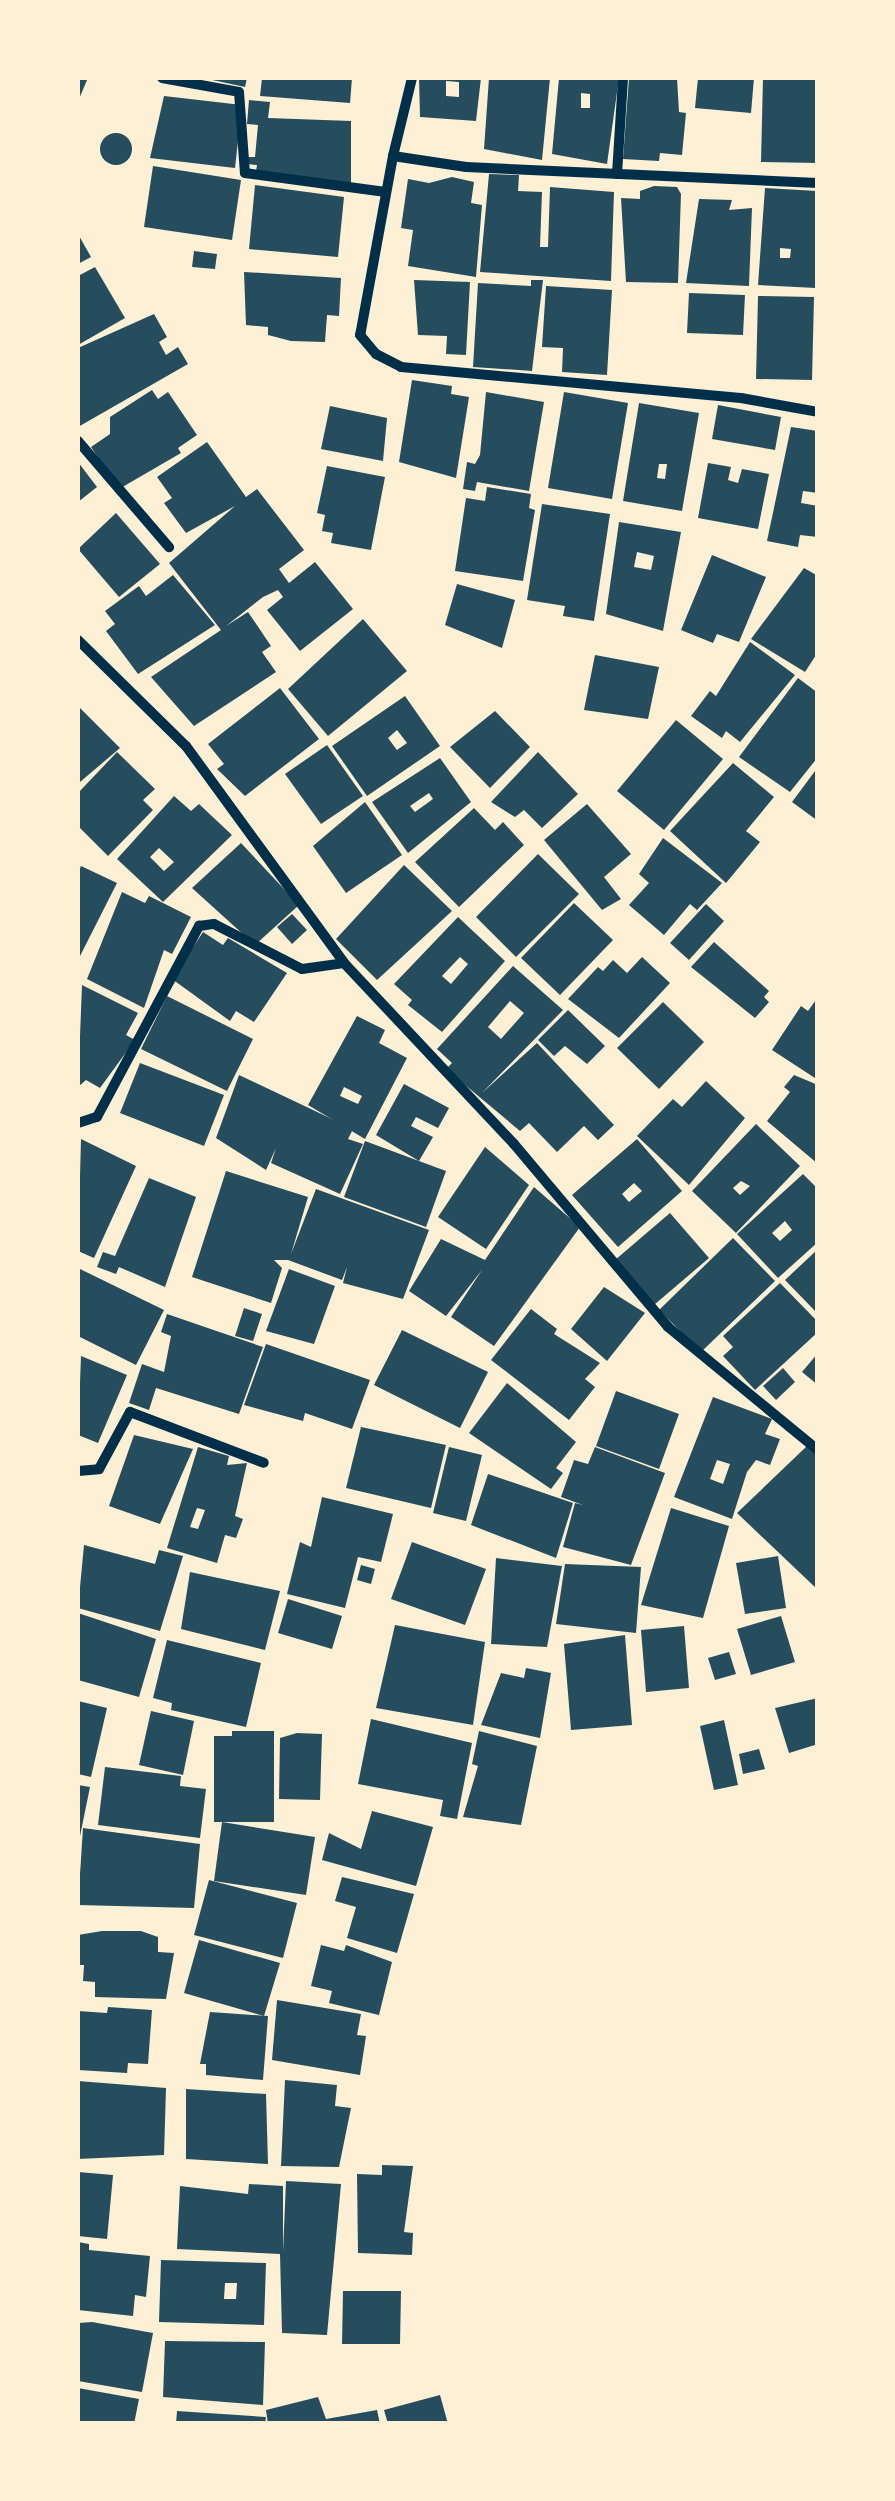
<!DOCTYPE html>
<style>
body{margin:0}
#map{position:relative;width:895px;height:2501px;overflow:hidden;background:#fdf0d5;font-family:"DM Sans",sans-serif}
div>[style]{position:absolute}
.building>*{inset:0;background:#264d5e}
.round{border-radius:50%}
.minor>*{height:10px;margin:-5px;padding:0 5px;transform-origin:5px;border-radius:5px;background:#003049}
span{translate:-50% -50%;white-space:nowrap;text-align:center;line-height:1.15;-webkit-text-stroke:8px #fdf0d5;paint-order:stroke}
.frame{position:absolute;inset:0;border:80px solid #fdf0d5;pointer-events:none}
</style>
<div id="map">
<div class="building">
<i style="clip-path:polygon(78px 78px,88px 78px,78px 101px)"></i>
<i style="clip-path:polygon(203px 78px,247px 78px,245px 87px)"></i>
<i style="clip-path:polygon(262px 78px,352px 78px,350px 103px,260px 96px)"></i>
<i style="clip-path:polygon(evenodd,419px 78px,481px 78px,476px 121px,420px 117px,419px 78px,446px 81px,459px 82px,459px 97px,446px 96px,446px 81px)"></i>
<i style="clip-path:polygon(489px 78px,550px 78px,542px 160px,484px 149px)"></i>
<i style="clip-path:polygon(evenodd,559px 78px,619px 78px,607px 164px,552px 154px,559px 78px,581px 93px,590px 94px,590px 108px,581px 108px,581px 93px)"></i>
<i style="clip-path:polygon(629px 78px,677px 78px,679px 112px,686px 113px,682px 155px,660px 153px,659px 161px,623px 159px)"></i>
<i style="clip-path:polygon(698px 78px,754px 78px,751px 113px,695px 108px)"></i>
<i style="clip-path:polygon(763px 78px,818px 78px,818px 163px,761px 162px)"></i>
<i style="clip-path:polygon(164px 96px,242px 105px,235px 168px,150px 158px)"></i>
<i style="clip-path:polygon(249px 100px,270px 102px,268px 118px,351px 121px,351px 183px,256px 171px,257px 165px,247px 164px,248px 157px,255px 157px,258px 125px,247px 124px)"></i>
<i class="round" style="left:100px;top:133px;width:32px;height:32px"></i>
<i style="clip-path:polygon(153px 166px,241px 180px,232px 240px,144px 227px)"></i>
<i style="clip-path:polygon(489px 174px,519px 175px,518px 191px,542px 192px,540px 247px,548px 247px,550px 187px,614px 192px,611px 281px,480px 272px)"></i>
<i style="clip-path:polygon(452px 177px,474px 182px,471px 203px,482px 205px,476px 277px,408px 266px,413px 230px,401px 228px,408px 179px,429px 183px)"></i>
<i style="clip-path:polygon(255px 185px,344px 197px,338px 257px,249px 249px)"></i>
<i style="clip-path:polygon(654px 186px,677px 187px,681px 194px,678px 283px,626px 282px,621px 198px,640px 199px,640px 191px)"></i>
<i style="clip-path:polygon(evenodd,765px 188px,817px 191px,816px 288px,758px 285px,765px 188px,780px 248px,791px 249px,790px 258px,780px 258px,780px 248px)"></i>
<i style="clip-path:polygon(699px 199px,732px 200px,729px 210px,752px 208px,749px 286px,686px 283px)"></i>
<i style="clip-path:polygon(78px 234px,91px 257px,78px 264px)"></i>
<i style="clip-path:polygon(194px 251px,217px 254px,215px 269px,192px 267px)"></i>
<i style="clip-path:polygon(95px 267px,125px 318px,78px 345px,78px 276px)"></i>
<i style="clip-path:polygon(244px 272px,341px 278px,339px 316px,327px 315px,325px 342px,291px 341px,268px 335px,268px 327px,246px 325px)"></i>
<i style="clip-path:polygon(414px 280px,470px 282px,466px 355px,446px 354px,447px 336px,418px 335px)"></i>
<i style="clip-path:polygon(531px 280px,543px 280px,532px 371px,473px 367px,478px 283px,531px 286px)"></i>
<i style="clip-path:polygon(546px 286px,612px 290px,607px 375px,562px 372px,563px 348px,542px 347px)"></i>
<i style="clip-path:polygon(689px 293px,745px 295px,743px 335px,687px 333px)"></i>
<i style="clip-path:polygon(758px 296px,814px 297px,812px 380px,756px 379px)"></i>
<i style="clip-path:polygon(154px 314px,167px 337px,159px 342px,166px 355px,178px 347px,188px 364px,78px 427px,78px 348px)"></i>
<i style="clip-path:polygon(412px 380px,452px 386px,451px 394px,469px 397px,456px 478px,399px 462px)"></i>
<i style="clip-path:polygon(152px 390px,158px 399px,168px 392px,197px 435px,178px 448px,181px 453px,119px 489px,91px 447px,110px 434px,110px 417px)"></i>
<i style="clip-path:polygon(486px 392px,544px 402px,529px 491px,477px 482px,475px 491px,463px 489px,467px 462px,475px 464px,480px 455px)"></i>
<i style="clip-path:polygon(564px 392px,628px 403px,612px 499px,548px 488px)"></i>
<i style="clip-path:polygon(evenodd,639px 403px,699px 413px,682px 511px,623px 501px,639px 403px,659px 464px,667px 464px,665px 479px,657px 478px,659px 464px)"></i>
<i style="clip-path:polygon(718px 405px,781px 417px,775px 450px,712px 439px)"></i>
<i style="clip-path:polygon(330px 406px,387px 418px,383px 461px,321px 449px)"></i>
<i style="clip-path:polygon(791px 427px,818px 431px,818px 493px,803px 491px,801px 503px,818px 506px,818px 537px,800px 535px,798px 547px,767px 541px)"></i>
<i style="clip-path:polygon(207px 442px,246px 497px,257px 489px,304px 550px,279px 569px,289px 583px,315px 562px,353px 609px,300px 651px,267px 610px,283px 597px,278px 590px,263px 597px,226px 626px,248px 612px,271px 646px,262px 652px,276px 672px,194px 726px,151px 677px,221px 630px,169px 563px,235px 506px,186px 533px,164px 503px,172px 498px,157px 477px)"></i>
<i style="clip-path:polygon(78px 462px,97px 487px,78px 502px)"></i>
<i style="clip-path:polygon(708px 463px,731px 467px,728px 480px,738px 483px,742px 469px,769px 474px,758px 529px,698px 518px)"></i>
<i style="clip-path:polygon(327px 466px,385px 477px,371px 550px,331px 543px,333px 533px,322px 531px,325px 515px,317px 513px)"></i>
<i style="clip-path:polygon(487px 487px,531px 494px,529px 508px,535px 510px,523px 581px,455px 571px,466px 498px,485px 501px)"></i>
<i style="clip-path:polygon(542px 504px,610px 514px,594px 621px,563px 616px,565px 606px,527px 600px)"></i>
<i style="clip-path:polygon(116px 513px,160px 564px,119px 597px,78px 549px)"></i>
<i style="clip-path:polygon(evenodd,619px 522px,681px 532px,663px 631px,606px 614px,619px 522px,637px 552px,654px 556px,651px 570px,634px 567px,637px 552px)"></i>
<i style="clip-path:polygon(712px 555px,766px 577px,739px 642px,717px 634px,713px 643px,681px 630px)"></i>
<i style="clip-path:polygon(804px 568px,818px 576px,818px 652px,805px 672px,751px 639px)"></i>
<i style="clip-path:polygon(173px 575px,215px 625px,138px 674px,106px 631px,115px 624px,105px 611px,139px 586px,146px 596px)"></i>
<i style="clip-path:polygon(457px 584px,515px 600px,502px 648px,445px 625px)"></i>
<i style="clip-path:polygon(363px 619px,407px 671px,328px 736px,288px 689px)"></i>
<i style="clip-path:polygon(750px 642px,795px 675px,740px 742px,726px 731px,722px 738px,691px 716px,710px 691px,716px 696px)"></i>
<i style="clip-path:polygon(595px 655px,659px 667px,648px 719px,584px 710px)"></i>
<i style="clip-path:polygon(798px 678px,818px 693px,818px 757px,790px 792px,739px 757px)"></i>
<i style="clip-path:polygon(280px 688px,319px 739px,245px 796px,217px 769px,224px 764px,208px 744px)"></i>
<i style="clip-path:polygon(evenodd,405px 696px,440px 746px,367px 796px,332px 746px,405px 696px,397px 730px,407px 743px,397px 750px,388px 738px,397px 730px)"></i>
<i style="clip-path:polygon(78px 706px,120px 748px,80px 782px,78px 780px)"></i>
<i style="clip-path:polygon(495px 711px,530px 747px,490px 788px,450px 747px)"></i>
<i style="clip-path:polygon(676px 720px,723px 759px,664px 830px,617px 791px)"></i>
<i style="clip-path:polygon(327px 745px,363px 796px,321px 824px,285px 774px)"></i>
<i style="clip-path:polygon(117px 752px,155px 789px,143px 800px,153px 810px,108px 856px,78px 826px,78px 793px)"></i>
<i style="clip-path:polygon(538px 752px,578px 794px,542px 828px,524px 810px,515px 817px,491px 802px)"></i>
<i style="clip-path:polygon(evenodd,440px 758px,471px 802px,408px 853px,372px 802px,440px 758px,429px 793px,433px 799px,415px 812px,410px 806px,429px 793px)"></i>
<i style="clip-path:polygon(733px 763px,774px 797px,746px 831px,760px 842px,726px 883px,670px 831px)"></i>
<i style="clip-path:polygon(818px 767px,818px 821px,792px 802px)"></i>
<i style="clip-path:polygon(evenodd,174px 796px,191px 811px,199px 804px,232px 835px,163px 902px,117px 859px,174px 796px,159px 848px,174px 862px,164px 871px,150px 857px,159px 848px)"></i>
<i style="clip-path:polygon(365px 802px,402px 855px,346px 893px,313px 846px)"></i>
<i style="clip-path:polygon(587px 804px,631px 854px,604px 877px,621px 899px,602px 910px,544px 840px)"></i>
<i style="clip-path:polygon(474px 808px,495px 830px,503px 822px,524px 845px,459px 907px,415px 862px)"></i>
<i style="clip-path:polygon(663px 838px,722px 883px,697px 910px,690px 904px,664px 935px,629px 905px,649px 883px,639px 874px)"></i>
<i style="clip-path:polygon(241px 843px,299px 905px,255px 945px,192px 888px)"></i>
<i style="clip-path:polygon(538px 854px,579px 894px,516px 957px,476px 917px)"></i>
<i style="clip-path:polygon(404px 865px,452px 911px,377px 980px,336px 939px)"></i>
<i style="clip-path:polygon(81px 866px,117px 883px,78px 960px,78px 873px)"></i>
<i style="clip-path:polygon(122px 892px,145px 903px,149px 896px,191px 917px,172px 954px,164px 950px,144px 1008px,87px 979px)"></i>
<i style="clip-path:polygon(574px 903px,613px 940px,560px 995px,521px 958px)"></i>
<i style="clip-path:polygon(706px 904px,724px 921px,689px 960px,670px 943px)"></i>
<i style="clip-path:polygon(292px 914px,307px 930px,292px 944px,277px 927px)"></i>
<i style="clip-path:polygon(evenodd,458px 917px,505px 961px,442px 1032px,408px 1005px,412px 1000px,394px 984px,458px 917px,460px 957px,468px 964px,451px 984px,442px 976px,460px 957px)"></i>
<i style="clip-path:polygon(203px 932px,223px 945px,228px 938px,287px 973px,254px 1022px,236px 1011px,230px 1021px,172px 979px)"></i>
<i style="clip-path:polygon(714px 942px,769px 991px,764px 997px,769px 1002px,755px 1018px,691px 967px)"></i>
<i style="clip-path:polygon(642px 957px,670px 983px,619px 1038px,568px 999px,598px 967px,603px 971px,613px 960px,627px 973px)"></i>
<i style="clip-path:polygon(evenodd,513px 966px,563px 1010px,482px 1093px,537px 1043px,614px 1125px,598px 1140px,584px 1126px,557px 1152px,529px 1123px,520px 1131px,446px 1069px,452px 1063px,437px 1049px,513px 966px,510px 1001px,524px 1013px,501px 1039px,488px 1027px,510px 1001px)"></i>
<i style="clip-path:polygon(82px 985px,138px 1013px,126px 1035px,135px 1040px,100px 1088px,86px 1080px,78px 1087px)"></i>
<i style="clip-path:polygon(167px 996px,253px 1039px,227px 1091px,141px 1049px)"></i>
<i style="clip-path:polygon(818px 997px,818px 1080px,772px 1050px,801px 1006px,808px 1011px)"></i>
<i style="clip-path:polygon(663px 1002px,704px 1042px,659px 1089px,617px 1048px)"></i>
<i style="clip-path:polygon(568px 1010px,605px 1046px,587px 1064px,565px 1046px,554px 1056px,538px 1040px)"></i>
<i style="clip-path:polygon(evenodd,357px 1016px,385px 1030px,379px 1043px,407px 1058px,365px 1139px,308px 1105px,357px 1016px,344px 1087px,362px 1096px,358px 1104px,340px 1096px,344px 1087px)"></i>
<i style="clip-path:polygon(140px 1063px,224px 1095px,204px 1146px,120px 1113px)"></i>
<i style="clip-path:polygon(239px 1075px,353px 1129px,348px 1139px,363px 1144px,340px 1194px,271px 1163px,276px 1148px,266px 1170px,216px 1138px)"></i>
<i style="clip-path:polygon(794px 1075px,818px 1085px,818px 1164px,767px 1121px,790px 1092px,784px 1087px)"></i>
<i style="clip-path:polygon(706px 1081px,745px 1118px,689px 1185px,637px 1136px,673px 1099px,682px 1107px)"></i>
<i style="clip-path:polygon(404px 1084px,449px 1108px,438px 1128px,416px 1117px,411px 1126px,433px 1137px,419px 1161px,376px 1135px)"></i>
<i style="clip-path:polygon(evenodd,756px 1124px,800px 1166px,736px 1233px,692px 1191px,756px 1124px,741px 1181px,750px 1186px,740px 1195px,733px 1188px,741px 1181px)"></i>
<i style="clip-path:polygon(81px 1139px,136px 1166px,94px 1258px,78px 1251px)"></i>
<i style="clip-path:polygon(evenodd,637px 1139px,682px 1191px,618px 1247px,572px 1195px,637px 1139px,634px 1183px,642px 1191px,629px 1202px,622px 1194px,634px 1183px)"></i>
<i style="clip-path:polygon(365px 1141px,446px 1171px,426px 1227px,344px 1197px)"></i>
<i style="clip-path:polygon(485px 1147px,529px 1185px,486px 1249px,438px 1217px)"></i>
<i style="clip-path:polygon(226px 1171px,308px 1197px,291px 1254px,316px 1189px,429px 1230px,403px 1299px,343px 1283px,347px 1267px,342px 1280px,288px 1260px,274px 1260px,282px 1268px,271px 1303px,192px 1277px)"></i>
<i style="clip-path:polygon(evenodd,803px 1174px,818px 1189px,818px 1242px,778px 1278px,737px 1234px,803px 1174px,785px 1221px,792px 1230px,780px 1241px,772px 1233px,785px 1221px)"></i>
<i style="clip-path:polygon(149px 1178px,196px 1197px,165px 1287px,119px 1267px,116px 1274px,97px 1267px,103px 1252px,115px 1256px)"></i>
<i style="clip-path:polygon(534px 1187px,580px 1227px,494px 1346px,451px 1317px,482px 1270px,446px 1316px,409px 1291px,441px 1239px,485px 1260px)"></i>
<i style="clip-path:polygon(670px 1213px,709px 1258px,654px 1305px,615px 1260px)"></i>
<i style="clip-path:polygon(733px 1238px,775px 1281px,701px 1352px,659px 1310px)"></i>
<i style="clip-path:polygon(818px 1249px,818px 1314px,785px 1280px)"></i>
<i style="clip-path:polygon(78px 1268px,164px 1310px,136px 1365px,78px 1336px)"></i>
<i style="clip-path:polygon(289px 1269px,335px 1286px,314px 1344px,266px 1331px)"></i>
<i style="clip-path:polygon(780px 1283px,818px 1322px,818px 1332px,755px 1390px,723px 1356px,733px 1347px,723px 1336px)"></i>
<i style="clip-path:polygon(604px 1287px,645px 1313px,607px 1361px,571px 1329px)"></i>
<i style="clip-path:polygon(244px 1308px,262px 1314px,253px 1341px,235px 1336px)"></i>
<i style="clip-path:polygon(531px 1309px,557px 1329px,554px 1334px,600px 1363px,585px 1379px,595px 1387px,569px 1420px,491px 1360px)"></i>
<i style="clip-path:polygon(167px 1314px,263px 1347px,239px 1414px,156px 1388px,149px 1410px,129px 1403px,142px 1364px,164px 1372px,171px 1336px,161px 1332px)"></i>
<i style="clip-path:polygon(402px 1330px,488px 1372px,460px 1428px,374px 1385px)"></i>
<i style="clip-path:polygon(266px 1344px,370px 1380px,352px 1429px,305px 1413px,303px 1421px,244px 1405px)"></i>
<i style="clip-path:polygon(818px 1353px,818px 1385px,802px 1372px)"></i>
<i style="clip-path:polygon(81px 1356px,127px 1375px,98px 1443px,78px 1435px)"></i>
<i style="clip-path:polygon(783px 1368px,795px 1382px,776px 1400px,763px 1386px)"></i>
<i style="clip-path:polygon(507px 1383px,576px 1442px,556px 1468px,563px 1473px,551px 1489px,469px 1433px)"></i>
<i style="clip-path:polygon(616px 1391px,679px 1414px,659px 1469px,596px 1446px)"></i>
<i style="clip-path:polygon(evenodd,713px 1397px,772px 1419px,765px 1434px,780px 1439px,770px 1465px,756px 1460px,747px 1472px,732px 1519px,674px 1497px,713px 1397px,717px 1460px,730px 1464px,723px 1484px,710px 1479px,717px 1460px)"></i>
<i style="clip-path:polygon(361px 1427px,446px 1445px,431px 1508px,346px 1488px)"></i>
<i style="clip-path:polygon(134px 1435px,193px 1449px,160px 1524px,109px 1506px)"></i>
<i style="clip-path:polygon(807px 1446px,818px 1456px,818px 1590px,737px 1513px)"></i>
<i style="clip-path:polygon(evenodd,198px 1447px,229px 1456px,227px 1465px,247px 1463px,235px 1516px,243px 1519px,236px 1538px,225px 1535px,217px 1563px,167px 1548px,198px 1447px,197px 1508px,205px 1510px,198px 1529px,190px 1527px,197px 1508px)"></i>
<i style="clip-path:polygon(449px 1447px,482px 1455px,466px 1521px,433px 1513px)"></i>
<i style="clip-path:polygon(595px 1447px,665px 1473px,631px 1565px,563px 1547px,575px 1503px,583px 1505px,561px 1497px,574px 1460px,588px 1464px)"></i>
<i style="clip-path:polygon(488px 1474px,573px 1503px,556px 1558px,471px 1525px)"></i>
<i style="clip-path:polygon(322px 1497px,393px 1514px,381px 1562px,358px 1557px,345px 1608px,287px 1594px,300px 1542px,311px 1547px)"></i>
<i style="clip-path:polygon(671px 1508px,729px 1526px,703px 1618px,641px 1605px)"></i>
<i style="clip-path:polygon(412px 1542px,486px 1569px,465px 1625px,391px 1599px)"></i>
<i style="clip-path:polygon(84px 1545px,155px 1564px,159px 1550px,183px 1556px,160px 1631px,78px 1608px)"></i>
<i style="clip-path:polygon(778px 1556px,786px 1608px,745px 1614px,736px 1563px)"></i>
<i style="clip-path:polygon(496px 1558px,562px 1566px,547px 1647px,491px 1644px)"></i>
<i style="clip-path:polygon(565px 1564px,641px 1567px,636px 1633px,556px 1624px)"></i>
<i style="clip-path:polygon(361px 1565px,375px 1569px,371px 1584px,357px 1580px)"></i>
<i style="clip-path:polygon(190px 1572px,280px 1591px,265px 1650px,181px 1629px)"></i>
<i style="clip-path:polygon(288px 1599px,342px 1616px,332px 1649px,278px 1633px)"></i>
<i style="clip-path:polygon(78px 1613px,156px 1639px,139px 1697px,78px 1680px)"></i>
<i style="clip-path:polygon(781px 1616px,795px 1662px,751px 1675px,737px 1629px)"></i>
<i style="clip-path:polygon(395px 1625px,485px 1642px,473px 1725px,376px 1708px)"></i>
<i style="clip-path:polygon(684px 1626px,689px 1688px,646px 1692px,641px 1630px)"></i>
<i style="clip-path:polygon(625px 1635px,632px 1725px,571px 1730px,564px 1644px)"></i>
<i style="clip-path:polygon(167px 1640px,261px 1663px,246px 1727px,171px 1710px,172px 1703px,153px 1698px)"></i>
<i style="clip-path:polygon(729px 1652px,736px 1674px,715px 1680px,708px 1658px)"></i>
<i style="clip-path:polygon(526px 1668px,551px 1673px,540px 1738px,481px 1725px,501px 1673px,524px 1678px)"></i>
<i style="clip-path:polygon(818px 1698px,818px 1744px,789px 1753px,775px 1708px)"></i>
<i style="clip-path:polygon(78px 1701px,107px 1708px,91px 1777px,78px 1774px)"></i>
<i style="clip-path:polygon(151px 1711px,194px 1721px,183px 1775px,139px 1765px)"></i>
<i style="clip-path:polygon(371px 1719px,472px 1743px,457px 1819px,440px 1816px,443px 1800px,358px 1784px)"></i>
<i style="clip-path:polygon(724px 1720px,738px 1785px,714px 1790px,700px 1726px)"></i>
<i style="clip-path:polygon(232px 1731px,274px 1731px,274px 1822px,214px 1822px,214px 1736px,232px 1736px)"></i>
<i style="clip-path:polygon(479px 1731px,537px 1746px,521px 1825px,463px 1817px,478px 1766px,472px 1764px)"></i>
<i style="clip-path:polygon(297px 1733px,322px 1734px,320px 1800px,279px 1799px,280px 1738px)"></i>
<i style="clip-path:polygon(759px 1749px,765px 1769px,743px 1774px,739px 1754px)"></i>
<i style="clip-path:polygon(105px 1767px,181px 1776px,180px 1786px,206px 1789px,200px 1838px,98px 1825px)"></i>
<i style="clip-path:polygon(78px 1785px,90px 1787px,79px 1841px,78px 1841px)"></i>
<i style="clip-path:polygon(372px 1811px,433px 1827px,416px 1886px,322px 1860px,329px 1833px,361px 1849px)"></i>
<i style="clip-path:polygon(222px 1822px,315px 1837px,306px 1895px,214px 1881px)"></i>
<i style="clip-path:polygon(83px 1828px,200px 1844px,194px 1908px,78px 1905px)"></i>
<i style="clip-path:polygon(342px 1877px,414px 1894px,397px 1953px,347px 1938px,356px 1907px,335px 1901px)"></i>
<i style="clip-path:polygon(209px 1880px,297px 1903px,283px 1958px,194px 1935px)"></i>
<i style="clip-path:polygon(102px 1931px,141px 1931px,158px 1937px,158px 1952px,174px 1953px,166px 1999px,95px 1997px,95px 1982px,83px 1981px,84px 1965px,78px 1965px,78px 1935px)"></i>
<i style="clip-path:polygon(199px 1940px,280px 1963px,264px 2016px,184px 1993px)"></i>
<i style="clip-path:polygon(321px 1945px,344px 1951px,346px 1945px,392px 1962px,379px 2015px,329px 2003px,332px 1991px,311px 1986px)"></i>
<i style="clip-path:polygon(277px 2000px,361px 2014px,357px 2035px,366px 2036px,360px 2075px,272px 2060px)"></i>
<i style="clip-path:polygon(108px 2007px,152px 2010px,148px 2064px,128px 2063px,127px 2073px,78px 2070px,78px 2011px,107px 2013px)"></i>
<i style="clip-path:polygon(210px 2012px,268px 2016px,263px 2080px,206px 2075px,206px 2064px,200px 2064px)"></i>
<i style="clip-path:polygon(285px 2080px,337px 2085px,335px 2106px,351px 2108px,339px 2167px,281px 2166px)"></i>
<i style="clip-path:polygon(78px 2081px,166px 2088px,164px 2155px,78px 2159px)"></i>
<i style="clip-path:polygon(186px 2089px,266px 2094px,268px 2164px,186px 2159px)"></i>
<i style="clip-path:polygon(382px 2165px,413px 2166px,404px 2232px,413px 2233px,412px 2255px,358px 2253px,357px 2174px,382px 2175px)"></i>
<i style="clip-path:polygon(78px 2172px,113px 2175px,107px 2239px,78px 2236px)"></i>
<i style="clip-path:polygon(286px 2181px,341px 2184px,327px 2335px,282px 2333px,280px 2254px,177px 2249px,180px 2186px,248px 2194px,249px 2184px,283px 2186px,283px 2252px)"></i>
<i style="clip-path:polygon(78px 2242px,89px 2244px,89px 2250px,150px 2256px,146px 2297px,135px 2295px,133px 2316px,78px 2310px)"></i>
<i style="clip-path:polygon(evenodd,161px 2260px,266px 2263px,264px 2325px,159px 2322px,161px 2260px,225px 2283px,237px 2283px,236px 2299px,224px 2299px,225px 2283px)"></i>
<i style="clip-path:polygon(343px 2291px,401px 2291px,400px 2344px,342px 2344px)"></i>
<i style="clip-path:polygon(92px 2322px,153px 2333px,142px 2392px,78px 2381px,78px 2323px)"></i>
<i style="clip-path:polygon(165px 2341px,265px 2342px,263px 2405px,163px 2397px)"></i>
<i style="clip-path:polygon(78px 2388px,139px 2399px,134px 2424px,78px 2424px)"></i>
<i style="clip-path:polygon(440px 2395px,448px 2424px,388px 2424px,384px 2410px)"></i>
<i style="clip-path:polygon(318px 2397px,326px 2419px,377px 2410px,380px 2424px,268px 2424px,266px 2410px)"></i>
<i style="clip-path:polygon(177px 2411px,266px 2417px,265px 2424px,176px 2424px)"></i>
</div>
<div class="minor">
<i style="left:162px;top:78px;width:78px;rotate:10.3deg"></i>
<i style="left:239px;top:92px;width:81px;rotate:85.8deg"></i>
<i style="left:245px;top:173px;width:142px;rotate:7.7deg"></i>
<i style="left:412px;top:78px;width:80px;rotate:103.7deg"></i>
<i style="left:393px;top:156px;width:74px;rotate:8.6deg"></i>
<i style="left:466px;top:167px;width:352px;rotate:2.6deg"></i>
<i style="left:393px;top:156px;width:182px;rotate:100.4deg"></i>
<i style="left:360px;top:335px;width:25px;rotate:50deg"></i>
<i style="left:376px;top:354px;width:28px;rotate:27deg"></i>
<i style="left:401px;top:367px;width:341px;rotate:5.2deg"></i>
<i style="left:741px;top:398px;width:78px;rotate:10.3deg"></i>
<i style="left:617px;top:174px;width:96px;rotate:-86.4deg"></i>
<i style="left:78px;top:441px;width:140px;rotate:49.4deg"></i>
<i style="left:78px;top:640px;width:151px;rotate:44.5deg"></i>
<i style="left:186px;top:746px;width:268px;rotate:53.9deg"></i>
<i style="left:344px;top:963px;width:248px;rotate:46.8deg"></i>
<i style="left:514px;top:1144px;width:239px;rotate:49.9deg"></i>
<i style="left:668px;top:1327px;width:194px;rotate:39.4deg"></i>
<i style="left:78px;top:1123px;width:20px;rotate:-18deg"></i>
<i style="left:97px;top:1117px;width:217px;rotate:-61.9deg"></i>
<i style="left:199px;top:926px;width:15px;rotate:-8deg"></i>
<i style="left:214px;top:924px;width:99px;rotate:27.1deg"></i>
<i style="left:302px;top:969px;width:42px;rotate:-8.1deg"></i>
<i style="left:78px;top:1471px;width:21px;rotate:-5deg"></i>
<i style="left:99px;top:1469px;width:65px;rotate:-61.5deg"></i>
<i style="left:130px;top:1412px;width:143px;rotate:20.8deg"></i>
</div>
<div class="frame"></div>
</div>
